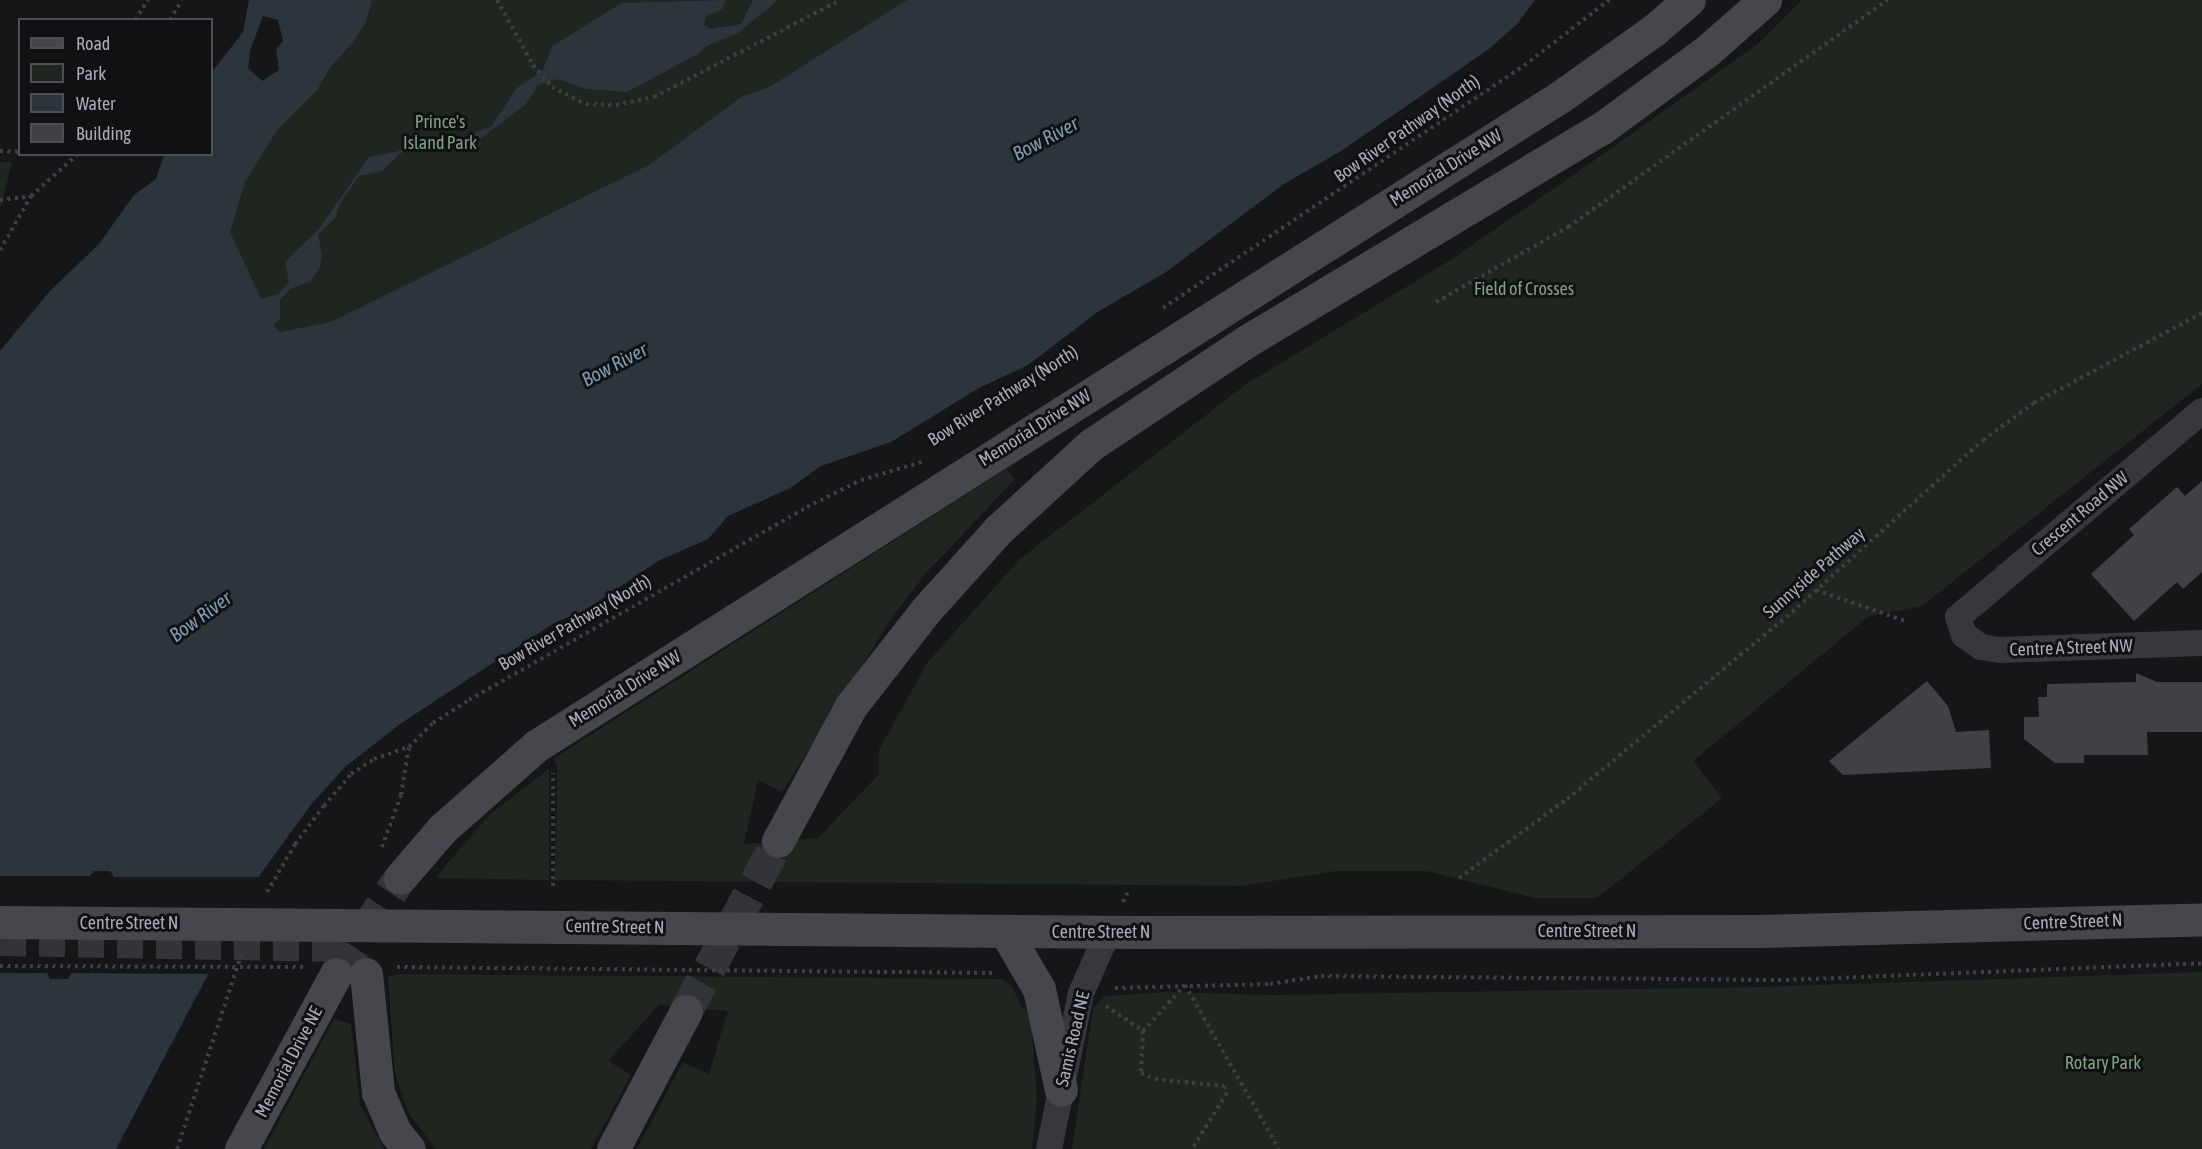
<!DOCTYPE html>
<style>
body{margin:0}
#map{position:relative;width:2202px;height:1149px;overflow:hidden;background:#161618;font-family:"Asap Condensed",sans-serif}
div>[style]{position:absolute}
.green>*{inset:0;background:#1e261f}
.water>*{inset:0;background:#2c353c}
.pier>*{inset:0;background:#161618}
.building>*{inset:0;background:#404145}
.street-tunnel>*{height:26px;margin-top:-13px;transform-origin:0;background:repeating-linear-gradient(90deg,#333438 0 26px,transparent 0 39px)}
.secondary-tunnel>*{height:33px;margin-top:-16.5px;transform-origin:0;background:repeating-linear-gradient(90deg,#333438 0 33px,transparent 0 49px)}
.path>*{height:4px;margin-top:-2px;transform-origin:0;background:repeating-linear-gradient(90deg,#3d3f44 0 3px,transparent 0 7.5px)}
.street>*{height:26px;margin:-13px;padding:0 13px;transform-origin:13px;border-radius:13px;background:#37383d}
.secondary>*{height:33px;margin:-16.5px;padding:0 16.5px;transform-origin:16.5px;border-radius:16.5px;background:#45474d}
span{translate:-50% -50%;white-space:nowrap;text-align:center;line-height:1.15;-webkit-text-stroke:6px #111113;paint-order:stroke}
.park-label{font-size:18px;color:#7fa381}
.street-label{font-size:18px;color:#a8adb8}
.water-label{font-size:20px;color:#7f9bb3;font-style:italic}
.legend{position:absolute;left:18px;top:18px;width:195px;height:138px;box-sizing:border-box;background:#111113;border:2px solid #4d4f55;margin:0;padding:8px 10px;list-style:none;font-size:18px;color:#a8adb8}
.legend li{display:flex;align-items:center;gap:12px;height:30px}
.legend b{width:30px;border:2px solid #4d4f55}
</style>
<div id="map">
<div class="green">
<i style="clip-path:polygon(360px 0,938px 0,653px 173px,333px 336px,274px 345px,222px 234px,235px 182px)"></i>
<i style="clip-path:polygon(1802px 0,2202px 0,2202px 384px,1922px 606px,1869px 616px,1693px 761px,1722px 798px,1597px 898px,1535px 898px,1426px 871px,1336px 871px,1242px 886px,555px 880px,557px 764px,553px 759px,1006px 469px,1015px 479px,927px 572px,893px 616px,782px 792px,758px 780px,744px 844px,818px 838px,879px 774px,879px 750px,927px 663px,1020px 559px,1245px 385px,1449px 261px,1595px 160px,1759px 43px)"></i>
<i style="clip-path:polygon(0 162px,12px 162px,0 210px)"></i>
<i style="clip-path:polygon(549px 769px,549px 880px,435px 878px,489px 815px)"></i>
<i style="clip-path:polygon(2202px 972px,2202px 1149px,1072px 1149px,1093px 1008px,1104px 996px,1168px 992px,1275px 995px,1756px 987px)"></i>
<i style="clip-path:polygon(399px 974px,1001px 979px,1012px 986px,1021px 1007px,1033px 1011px,1037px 1030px,1032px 1034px,1037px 1098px,1032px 1149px,637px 1149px,683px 1062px,709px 1074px,728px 1011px,659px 1005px,608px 1061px,631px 1075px,591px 1149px,436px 1149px,409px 1114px,395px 1074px,388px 977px)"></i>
<i style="clip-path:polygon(334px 1019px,351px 1024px,360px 1104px,384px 1149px,264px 1149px)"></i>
</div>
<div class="water">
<i style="clip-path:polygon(evenodd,249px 0,372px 0,366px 22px,353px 42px,330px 68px,317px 90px,277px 130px,245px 182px,230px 232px,261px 299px,278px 294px,289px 282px,285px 262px,319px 229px,369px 157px,399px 151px,433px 137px,455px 139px,491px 127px,517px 88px,543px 70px,552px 46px,622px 3px,726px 0,722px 9px,706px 16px,704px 25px,711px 29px,741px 24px,753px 0,778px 0,738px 33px,708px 45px,698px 54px,627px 92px,587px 89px,557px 79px,538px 85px,526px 104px,476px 142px,447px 149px,417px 147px,401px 153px,382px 171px,359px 176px,339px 205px,336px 217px,318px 234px,322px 255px,320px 267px,311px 281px,290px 289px,280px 300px,280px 319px,273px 325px,280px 332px,331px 322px,649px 165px,743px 96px,768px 88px,907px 0,1535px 0,1517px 24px,1489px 49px,1341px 151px,1284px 184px,1166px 272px,1099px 311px,1028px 365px,979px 388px,891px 442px,821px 466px,790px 488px,728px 516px,708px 539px,658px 561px,584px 611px,554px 623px,400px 724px,345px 767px,310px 806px,262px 872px,116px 1149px,0 1149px,0 351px,50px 291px,99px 244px,134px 195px,156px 179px,164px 155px,212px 154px,212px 72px,243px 32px,249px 0,263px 16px,278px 20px,283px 41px,276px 49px,279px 70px,262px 81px,248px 68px,250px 51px,263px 16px)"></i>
</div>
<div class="pier">
<i style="clip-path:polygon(94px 871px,110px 871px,114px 877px,263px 877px,212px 974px,71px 973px,68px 979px,50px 979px,47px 973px,0 973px,0 876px,90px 876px)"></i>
</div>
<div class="building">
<i style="clip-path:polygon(2202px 481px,2202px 572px,2183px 589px,2177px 582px,2134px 621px,2091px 574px,2134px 535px,2129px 529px,2177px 487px,2185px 496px)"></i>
<i style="clip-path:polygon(2136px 673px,2157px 682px,2202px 682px,2202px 732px,2147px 732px,2148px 755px,2084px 755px,2084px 763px,2055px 763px,2024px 739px,2024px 717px,2039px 717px,2038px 697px,2047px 697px,2047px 684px,2136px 682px)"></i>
<i style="clip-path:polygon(1927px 681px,1948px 706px,1956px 732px,1989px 730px,1991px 768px,1843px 775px,1829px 761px)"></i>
</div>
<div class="street-tunnel">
<i style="left:0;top:943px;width:350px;rotate:1deg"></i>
</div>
<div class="secondary-tunnel">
<i style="left:336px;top:974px;width:115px;rotate:-56.3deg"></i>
<i style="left:686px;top:1011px;width:193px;rotate:-61.6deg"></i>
</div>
<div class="path">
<i style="left:497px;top:0;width:74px;rotate:61deg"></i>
<i style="left:533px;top:65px;width:29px;rotate:49deg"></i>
<i style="left:552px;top:87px;width:38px;rotate:27deg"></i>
<i style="left:586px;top:104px;width:30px;rotate:2deg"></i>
<i style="left:616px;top:105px;width:39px;rotate:-12deg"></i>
<i style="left:654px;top:97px;width:210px;rotate:-27.5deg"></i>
<i style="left:135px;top:20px;width:24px;rotate:-57deg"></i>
<i style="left:170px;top:20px;width:23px;rotate:-59deg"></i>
<i style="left:0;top:151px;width:20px;rotate:3deg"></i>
<i style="left:0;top:200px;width:31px;rotate:-7deg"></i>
<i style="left:0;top:250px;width:62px;rotate:-60.1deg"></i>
<i style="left:31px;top:196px;width:63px;rotate:-41.8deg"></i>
<i style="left:1436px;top:302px;width:152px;rotate:-29.6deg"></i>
<i style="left:1568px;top:227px;width:392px;rotate:-35.4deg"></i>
<i style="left:1163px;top:308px;width:442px;rotate:-33.9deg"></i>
<i style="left:1530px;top:61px;width:100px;rotate:-37.7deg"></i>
<i style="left:1816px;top:590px;width:94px;rotate:19.2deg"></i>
<i style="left:382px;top:847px;width:55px;rotate:-69.9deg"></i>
<i style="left:401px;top:795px;width:49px;rotate:-80.5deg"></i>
<i style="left:1459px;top:878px;width:134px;rotate:-36.2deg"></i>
<i style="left:1567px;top:799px;width:293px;rotate:-39.7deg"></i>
<i style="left:1792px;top:612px;width:257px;rotate:-42deg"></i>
<i style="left:1983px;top:440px;width:63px;rotate:-36deg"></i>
<i style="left:2034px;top:403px;width:191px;rotate:-28.2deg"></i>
<i style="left:553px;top:886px;width:113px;rotate:-90deg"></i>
<i style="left:267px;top:892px;width:56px;rotate:-59.7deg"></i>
<i style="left:295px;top:844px;width:48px;rotate:-52.7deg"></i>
<i style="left:324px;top:806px;width:42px;rotate:-49.8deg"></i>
<i style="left:351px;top:774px;width:27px;rotate:-33deg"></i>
<i style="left:374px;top:759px;width:37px;rotate:-19deg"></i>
<i style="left:409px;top:747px;width:34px;rotate:-45deg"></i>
<i style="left:433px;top:723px;width:43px;rotate:-32.6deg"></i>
<i style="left:469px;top:700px;width:389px;rotate:-29.7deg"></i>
<i style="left:807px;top:507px;width:60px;rotate:-26.6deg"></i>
<i style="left:861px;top:480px;width:64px;rotate:-16.4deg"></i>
<i style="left:1123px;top:902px;width:11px;rotate:-63deg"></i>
<i style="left:0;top:966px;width:305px;rotate:0.2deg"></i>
<i style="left:397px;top:967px;width:595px;rotate:0.58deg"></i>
<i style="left:1115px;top:988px;width:155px;rotate:-1.5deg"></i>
<i style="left:1270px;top:984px;width:52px;rotate:-8.9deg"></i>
<i style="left:1321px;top:976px;width:465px;rotate:0.5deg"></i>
<i style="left:1786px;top:980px;width:416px;rotate:-2.3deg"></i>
<i style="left:1106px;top:1006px;width:45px;rotate:34deg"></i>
<i style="left:1143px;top:1031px;width:42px;rotate:92.7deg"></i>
<i style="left:1141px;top:1073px;width:15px;rotate:23deg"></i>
<i style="left:1155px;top:1079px;width:69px;rotate:5.8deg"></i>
<i style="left:1224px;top:1086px;width:8px;rotate:67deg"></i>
<i style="left:1227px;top:1093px;width:66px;rotate:122deg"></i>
<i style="left:1143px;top:1031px;width:62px;rotate:-47.6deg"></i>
<i style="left:1185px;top:985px;width:189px;rotate:60.2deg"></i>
<i style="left:177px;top:1149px;width:204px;rotate:-71.7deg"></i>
</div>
<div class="street">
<i style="left:2202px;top:411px;width:319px;rotate:139.8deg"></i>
<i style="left:1958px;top:617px;width:19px;rotate:72deg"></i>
<i style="left:1964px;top:635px;width:21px;rotate:35deg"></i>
<i style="left:1981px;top:647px;width:19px;rotate:9deg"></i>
<i style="left:2000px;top:650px;width:202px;rotate:-2deg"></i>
<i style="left:1049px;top:1149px;width:159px;rotate:-78.4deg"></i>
<i style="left:1081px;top:993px;width:67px;rotate:-66.1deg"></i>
</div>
<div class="secondary">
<i style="left:778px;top:841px;width:153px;rotate:-61.6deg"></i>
<i style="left:851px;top:706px;width:122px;rotate:-52deg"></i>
<i style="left:926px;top:610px;width:108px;rotate:-48deg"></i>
<i style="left:998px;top:530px;width:127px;rotate:-42.5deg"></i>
<i style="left:1092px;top:444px;width:186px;rotate:-33.6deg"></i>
<i style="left:1247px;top:341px;width:414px;rotate:-31deg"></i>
<i style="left:1602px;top:128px;width:132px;rotate:-36.3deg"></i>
<i style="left:1708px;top:50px;width:76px;rotate:-41.3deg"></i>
<i style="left:400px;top:878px;width:65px;rotate:-49.4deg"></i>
<i style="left:442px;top:829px;width:125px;rotate:-41.4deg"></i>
<i style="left:536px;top:746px;width:1212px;rotate:-32.37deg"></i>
<i style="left:1560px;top:97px;width:115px;rotate:-35.5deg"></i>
<i style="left:1654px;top:30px;width:46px;rotate:-40.6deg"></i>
<i style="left:0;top:922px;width:1134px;rotate:0.51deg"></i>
<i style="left:1134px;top:932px;width:624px;rotate:-0.09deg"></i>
<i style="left:1758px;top:931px;width:444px;rotate:-1.5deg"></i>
<i style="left:1005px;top:931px;width:67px;rotate:59.6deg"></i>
<i style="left:1039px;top:989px;width:103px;rotate:77.7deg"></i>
<i style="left:366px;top:974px;width:119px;rotate:84.2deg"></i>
<i style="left:378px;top:1092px;width:43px;rotate:67deg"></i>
<i style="left:395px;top:1132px;width:22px;rotate:51deg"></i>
<i style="left:241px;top:1149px;width:199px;rotate:-61.5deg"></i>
<i style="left:613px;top:1149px;width:156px;rotate:-62.1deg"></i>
</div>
<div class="park-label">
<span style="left:440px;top:133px">Prince's<br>Island Park</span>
<span style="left:1524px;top:289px">Field of Crosses</span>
<span style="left:2103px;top:1063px">Rotary Park</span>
</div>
<div class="street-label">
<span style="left:1407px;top:129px;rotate:-35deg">Bow River Pathway (North)</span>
<span style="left:1446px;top:168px;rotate:-32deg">Memorial Drive NW</span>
<span style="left:1003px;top:396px;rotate:-32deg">Bow River Pathway (North)</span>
<span style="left:1035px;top:428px;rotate:-32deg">Memorial Drive NW</span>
<span style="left:2080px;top:514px;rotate:-40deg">Crescent Road NW</span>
<span style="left:1814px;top:573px;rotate:-41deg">Sunnyside Pathway</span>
<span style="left:575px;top:623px;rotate:-30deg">Bow River Pathway (North)</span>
<span style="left:2071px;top:648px;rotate:-2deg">Centre A Street NW</span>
<span style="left:625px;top:689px;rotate:-32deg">Memorial Drive NW</span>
<span style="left:2073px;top:922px;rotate:-2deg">Centre Street N</span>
<span style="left:129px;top:923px">Centre Street N</span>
<span style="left:615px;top:927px;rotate:1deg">Centre Street N</span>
<span style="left:1587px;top:931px">Centre Street N</span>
<span style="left:1101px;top:932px">Centre Street N</span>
<span style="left:1073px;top:1039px;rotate:-77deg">Samis Road NE</span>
<span style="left:289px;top:1062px;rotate:-62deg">Memorial Drive NE</span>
</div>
<div class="water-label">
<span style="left:1045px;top:138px;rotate:-28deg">Bow River</span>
<span style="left:614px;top:364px;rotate:-28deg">Bow River</span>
<span style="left:200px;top:616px;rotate:-36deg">Bow River</span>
</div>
<ul class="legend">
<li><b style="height:8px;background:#45474d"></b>Road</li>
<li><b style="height:16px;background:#1e261f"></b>Park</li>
<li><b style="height:16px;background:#2c353c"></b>Water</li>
<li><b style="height:16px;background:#404145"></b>Building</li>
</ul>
</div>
